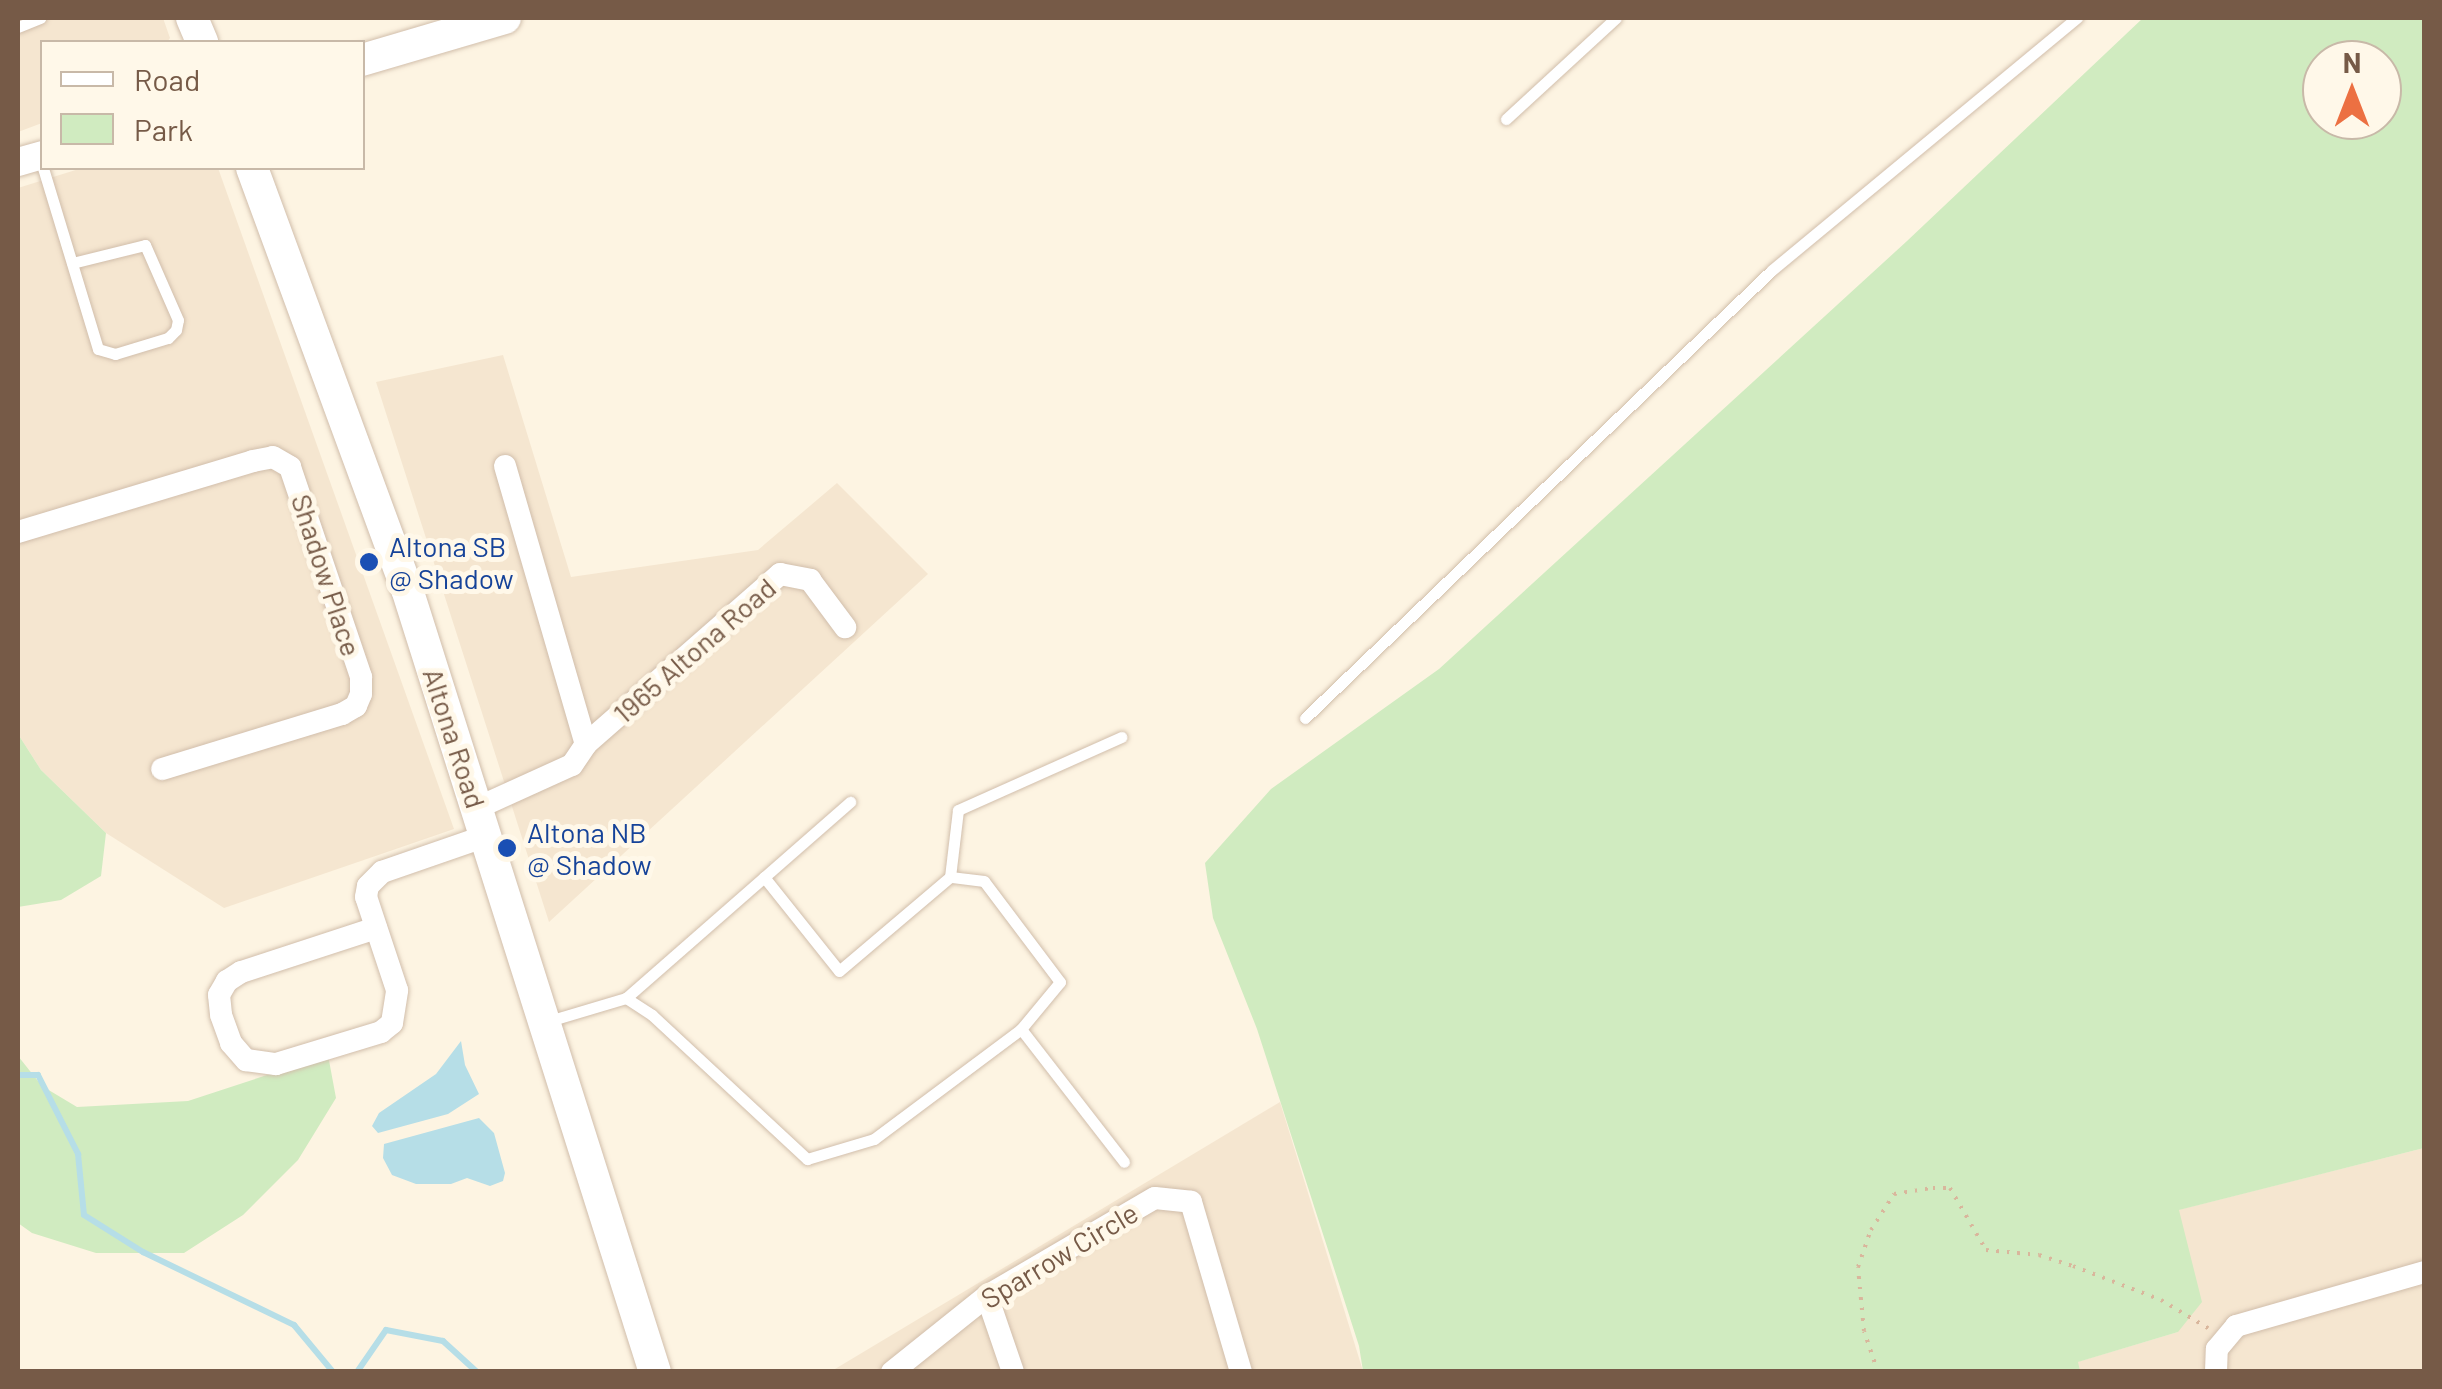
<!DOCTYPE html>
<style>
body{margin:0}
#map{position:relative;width:2442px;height:1389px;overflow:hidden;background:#fdf4e2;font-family:Barlow,sans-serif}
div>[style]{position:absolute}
.residential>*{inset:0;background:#f5e6d0}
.green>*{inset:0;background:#d0ebc0}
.water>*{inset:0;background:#b6dee7}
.stream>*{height:6px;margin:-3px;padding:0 3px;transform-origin:3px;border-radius:3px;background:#b6dee7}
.path>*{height:4px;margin-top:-2px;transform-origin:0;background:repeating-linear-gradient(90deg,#d9b69c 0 2.5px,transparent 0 10.5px)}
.roads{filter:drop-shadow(0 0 2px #d1beab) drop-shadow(0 0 2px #d1beab)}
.service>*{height:11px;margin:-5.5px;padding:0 5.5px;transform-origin:5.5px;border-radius:5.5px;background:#fff}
.minor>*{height:22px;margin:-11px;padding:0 11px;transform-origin:11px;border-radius:11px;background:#fff}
.tertiary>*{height:28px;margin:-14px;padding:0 14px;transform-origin:14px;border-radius:14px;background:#fff}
.secondary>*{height:32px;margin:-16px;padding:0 16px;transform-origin:16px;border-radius:16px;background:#fff}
.dots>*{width:28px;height:28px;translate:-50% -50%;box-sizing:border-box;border:5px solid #fff8e9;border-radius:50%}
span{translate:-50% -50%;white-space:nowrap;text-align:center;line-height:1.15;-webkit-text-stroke:10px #fff8e9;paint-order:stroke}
.transit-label{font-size:28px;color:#164399}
.left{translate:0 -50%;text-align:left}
.street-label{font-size:28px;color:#765a47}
.frame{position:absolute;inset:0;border:20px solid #765a47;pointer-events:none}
.legend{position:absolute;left:40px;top:40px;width:325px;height:130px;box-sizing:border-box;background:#fff8e9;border:2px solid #c8b9a8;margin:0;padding:12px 18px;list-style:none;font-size:30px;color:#765a47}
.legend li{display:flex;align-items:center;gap:20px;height:50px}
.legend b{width:50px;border:2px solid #c8b9a8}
.north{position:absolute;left:2302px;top:40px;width:100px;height:100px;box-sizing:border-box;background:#fff8e9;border:2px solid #c8b9a8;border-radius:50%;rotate:0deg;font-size:28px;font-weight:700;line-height:40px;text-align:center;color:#765a47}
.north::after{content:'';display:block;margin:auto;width:35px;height:45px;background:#ec7042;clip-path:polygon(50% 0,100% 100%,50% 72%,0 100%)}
</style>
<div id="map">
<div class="residential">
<i style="clip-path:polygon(18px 18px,163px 18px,170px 38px,167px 42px,42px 42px,42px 123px,18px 132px)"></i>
<i style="clip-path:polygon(82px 168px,218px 168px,454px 829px,224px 908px,106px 833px,41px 770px,18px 734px,18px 188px)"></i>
<i style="clip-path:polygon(503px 355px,571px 577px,758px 550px,837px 483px,928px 574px,549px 922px,376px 382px)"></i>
<i style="clip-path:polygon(1280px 1102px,1363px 1371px,830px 1372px)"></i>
<i style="clip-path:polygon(2424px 1148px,2424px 1371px,2080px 1372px,2077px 1362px,2178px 1332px,2178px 1210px)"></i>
</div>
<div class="green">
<i style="clip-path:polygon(evenodd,2143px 18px,2424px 18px,2424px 1148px,2179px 1210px,2202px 1302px,2178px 1332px,2078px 1362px,2080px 1371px,1363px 1371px,1359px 1346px,1257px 1029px,1213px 918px,1205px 863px,1271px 789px,1439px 669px,1907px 241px,2143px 18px,2322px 60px,2382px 60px,2382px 120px,2322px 120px,2322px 60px)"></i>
<i style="clip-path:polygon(18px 734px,41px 770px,106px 833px,101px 876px,61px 900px,18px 907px)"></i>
<i style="clip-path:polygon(328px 1055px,336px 1098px,298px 1160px,243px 1215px,184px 1253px,96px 1253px,32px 1233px,18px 1223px,18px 1056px,42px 1086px,77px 1107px,188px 1101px)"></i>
</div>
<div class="water">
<i style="clip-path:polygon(461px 1041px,465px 1065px,479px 1094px,448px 1114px,378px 1133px,372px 1126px,379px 1113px,436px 1074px)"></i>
<i style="clip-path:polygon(479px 1118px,494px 1133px,505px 1173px,503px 1181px,490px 1186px,467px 1178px,451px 1184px,416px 1184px,392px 1175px,383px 1158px,384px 1144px)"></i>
</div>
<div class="stream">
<i style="left:18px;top:1075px;width:20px"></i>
<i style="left:38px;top:1075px;width:89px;rotate:63.1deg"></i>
<i style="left:78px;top:1154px;width:61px;rotate:84.4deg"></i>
<i style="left:84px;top:1215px;width:70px;rotate:32.1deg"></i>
<i style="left:143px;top:1252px;width:168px;rotate:25.8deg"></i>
<i style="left:294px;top:1325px;width:61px;rotate:50.3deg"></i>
<i style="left:357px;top:1372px;width:51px;rotate:-55.4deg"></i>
<i style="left:386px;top:1330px;width:58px;rotate:10.9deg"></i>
<i style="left:443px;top:1341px;width:46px;rotate:42.4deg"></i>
</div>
<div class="path">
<i style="left:1878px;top:1372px;width:43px;rotate:-108.9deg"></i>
<i style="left:1864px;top:1331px;width:64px;rotate:-95.4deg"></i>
<i style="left:1858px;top:1267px;width:39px;rotate:-71deg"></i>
<i style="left:1871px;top:1230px;width:43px;rotate:-57.4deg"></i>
<i style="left:1894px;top:1194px;width:39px;rotate:-9deg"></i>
<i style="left:1933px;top:1188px;width:17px"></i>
<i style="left:1950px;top:1188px;width:72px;rotate:59.9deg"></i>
<i style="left:1986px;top:1250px;width:53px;rotate:5.4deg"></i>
<i style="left:2039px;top:1255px;width:36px;rotate:18deg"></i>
<i style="left:2073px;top:1266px;width:94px;rotate:21.1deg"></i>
<i style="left:2161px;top:1300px;width:55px;rotate:30.8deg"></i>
</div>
<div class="roads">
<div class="service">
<i style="left:18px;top:27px;width:24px;rotate:-22deg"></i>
<i style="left:1506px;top:119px;width:149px;rotate:-42.6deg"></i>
<i style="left:43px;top:168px;width:189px;rotate:73.1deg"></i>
<i style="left:98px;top:349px;width:18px;rotate:16deg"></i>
<i style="left:115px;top:354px;width:55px;rotate:-16.8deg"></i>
<i style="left:168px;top:338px;width:11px;rotate:-45deg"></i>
<i style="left:176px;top:330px;width:10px;rotate:-79deg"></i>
<i style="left:178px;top:320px;width:82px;rotate:-113.7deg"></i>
<i style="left:145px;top:245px;width:75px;rotate:166.1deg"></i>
<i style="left:1305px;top:718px;width:647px;rotate:-43.81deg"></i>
<i style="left:1772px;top:270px;width:396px;rotate:-39.6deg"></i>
<i style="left:764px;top:877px;width:120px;rotate:51.4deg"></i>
<i style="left:839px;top:971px;width:145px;rotate:-40.3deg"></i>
<i style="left:950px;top:877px;width:67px;rotate:-83.2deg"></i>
<i style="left:958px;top:810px;width:179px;rotate:-24.1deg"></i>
<i style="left:626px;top:998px;width:31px;rotate:33deg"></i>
<i style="left:652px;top:1015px;width:212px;rotate:42.9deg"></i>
<i style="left:807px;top:1159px;width:70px;rotate:-16.6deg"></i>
<i style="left:874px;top:1139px;width:184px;rotate:-36.8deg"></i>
<i style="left:1021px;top:1029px;width:61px;rotate:-50.3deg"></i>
<i style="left:1060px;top:982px;width:126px;rotate:-127deg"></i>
<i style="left:984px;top:881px;width:34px;rotate:-173deg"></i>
<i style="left:549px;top:1021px;width:80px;rotate:-16.6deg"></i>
<i style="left:626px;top:998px;width:298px;rotate:-41.2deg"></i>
<i style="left:1021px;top:1029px;width:168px;rotate:52.2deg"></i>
</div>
<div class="minor">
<i style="left:505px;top:466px;width:290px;rotate:73.8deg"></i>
<i style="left:18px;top:532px;width:245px;rotate:-16.8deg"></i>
<i style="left:253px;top:461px;width:20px;rotate:-11deg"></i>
<i style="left:273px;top:457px;width:20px;rotate:30deg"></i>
<i style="left:290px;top:467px;width:222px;rotate:71.3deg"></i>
<i style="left:361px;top:677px;width:17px;rotate:90deg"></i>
<i style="left:361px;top:694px;width:13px;rotate:113deg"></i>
<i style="left:356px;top:706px;width:16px;rotate:150deg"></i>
<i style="left:342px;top:714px;width:188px;rotate:163deg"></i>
<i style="left:477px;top:808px;width:104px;rotate:-24.4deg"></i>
<i style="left:572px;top:765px;width:25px;rotate:-56deg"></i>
<i style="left:586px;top:744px;width:258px;rotate:-41.2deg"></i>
<i style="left:780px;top:574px;width:31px;rotate:11deg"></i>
<i style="left:810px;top:580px;width:59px;rotate:53.3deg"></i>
<i style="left:376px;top:928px;width:142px;rotate:161.9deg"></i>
<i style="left:241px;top:972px;width:17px;rotate:147deg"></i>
<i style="left:227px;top:981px;width:16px;rotate:120deg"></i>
<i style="left:219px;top:995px;width:20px;rotate:84deg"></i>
<i style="left:221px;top:1015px;width:30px;rotate:70deg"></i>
<i style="left:231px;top:1043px;width:23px;rotate:49deg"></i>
<i style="left:246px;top:1060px;width:30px;rotate:8deg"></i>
<i style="left:276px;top:1064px;width:110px;rotate:-16.9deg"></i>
<i style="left:381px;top:1032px;width:14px;rotate:-39deg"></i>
<i style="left:392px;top:1023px;width:33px;rotate:-81deg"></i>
<i style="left:397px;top:990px;width:98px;rotate:-108.4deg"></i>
<i style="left:366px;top:897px;width:11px;rotate:-80deg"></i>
<i style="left:368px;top:886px;width:20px;rotate:-45deg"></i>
<i style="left:382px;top:872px;width:110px;rotate:-19.1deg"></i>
<i style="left:987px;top:1296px;width:80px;rotate:71.1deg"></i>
<i style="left:892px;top:1372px;width:122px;rotate:-38.7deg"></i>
<i style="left:987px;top:1296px;width:194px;rotate:-30.3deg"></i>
<i style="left:1155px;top:1198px;width:36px;rotate:6deg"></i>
<i style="left:1191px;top:1202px;width:177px;rotate:73.6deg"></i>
<i style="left:2216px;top:1372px;width:23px;rotate:-88deg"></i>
<i style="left:2217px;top:1349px;width:30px;rotate:-50deg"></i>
<i style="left:2236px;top:1326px;width:196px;rotate:-16deg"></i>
</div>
<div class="tertiary">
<i style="left:18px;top:162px;width:25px;rotate:-16deg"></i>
</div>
<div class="secondary">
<i style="left:192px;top:18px;width:26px;rotate:67deg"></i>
<i style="left:362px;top:60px;width:149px;rotate:-16.4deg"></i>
<i style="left:252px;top:168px;width:449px;rotate:69.8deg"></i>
<i style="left:407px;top:589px;width:821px;rotate:72.43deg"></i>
</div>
</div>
<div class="dots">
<i style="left:369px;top:562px;background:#1a4fb4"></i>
<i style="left:507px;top:848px;background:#1a4fb4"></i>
</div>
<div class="transit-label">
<span class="left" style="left:389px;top:562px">Altona SB<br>@ Shadow</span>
<span class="left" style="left:527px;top:848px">Altona NB<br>@ Shadow</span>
</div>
<div class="street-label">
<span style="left:327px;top:575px;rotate:72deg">Shadow Place</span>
<span style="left:694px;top:650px;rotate:-41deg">1965 Altona Road</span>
<span style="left:455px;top:738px;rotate:72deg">Altona Road</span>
<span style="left:1059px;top:1255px;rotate:-31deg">Sparrow Circle</span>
</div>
<div class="frame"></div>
<ul class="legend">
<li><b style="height:12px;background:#fff"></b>Road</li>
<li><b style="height:28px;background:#d0ebc0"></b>Park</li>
</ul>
<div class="north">N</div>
</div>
